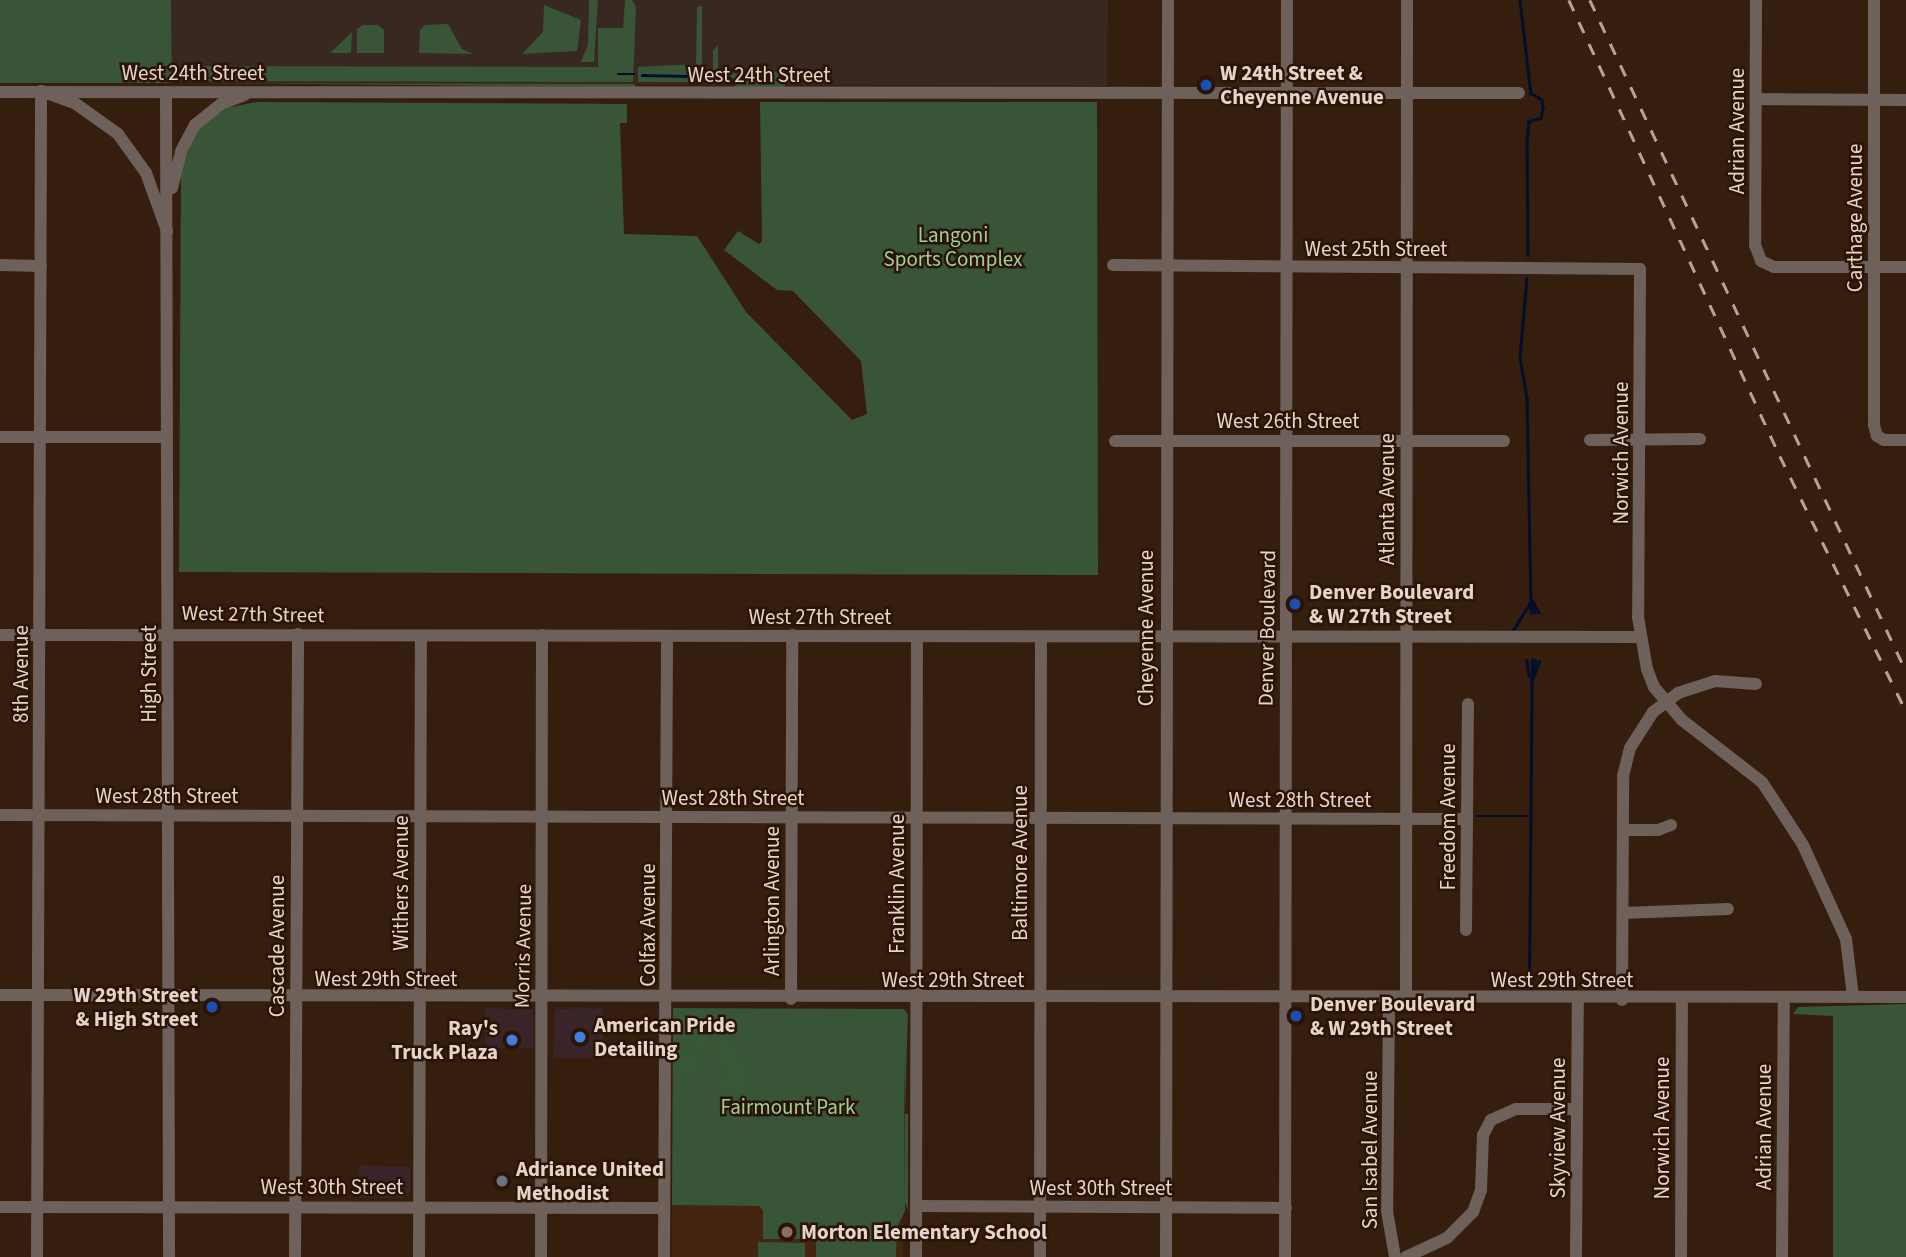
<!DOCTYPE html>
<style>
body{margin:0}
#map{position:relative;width:1906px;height:1257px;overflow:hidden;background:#351e0d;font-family:"Source Sans 3",sans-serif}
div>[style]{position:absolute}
.commercial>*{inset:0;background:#392529}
.built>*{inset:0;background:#42240f}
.medical>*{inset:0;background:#392721}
.green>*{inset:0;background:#385538}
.forest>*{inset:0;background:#385737}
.stream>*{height:2.5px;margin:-1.25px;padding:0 1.25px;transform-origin:1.25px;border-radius:1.25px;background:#010f2b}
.minor>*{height:12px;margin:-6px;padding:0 6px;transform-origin:6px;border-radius:6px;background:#6e605a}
.rail>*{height:2.5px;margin-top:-1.25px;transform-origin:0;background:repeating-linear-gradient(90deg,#b5a397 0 12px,transparent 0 24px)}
.dots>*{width:19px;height:19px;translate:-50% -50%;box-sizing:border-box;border:4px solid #2b1405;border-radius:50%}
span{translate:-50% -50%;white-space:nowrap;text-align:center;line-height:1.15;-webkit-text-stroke:5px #2b1405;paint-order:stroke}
.street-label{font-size:21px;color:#e5d4ca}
.poi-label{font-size:21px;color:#e5d4ca;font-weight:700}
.left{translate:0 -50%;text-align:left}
.right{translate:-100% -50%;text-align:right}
.park-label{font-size:21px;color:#9cd19b}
</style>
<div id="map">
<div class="commercial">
<i style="clip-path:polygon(485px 1008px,533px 1010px,534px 1048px,485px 1048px)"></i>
<i style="clip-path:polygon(603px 1008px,603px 1058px,553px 1058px,555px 1009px)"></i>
<i style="clip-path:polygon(359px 1165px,410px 1167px,410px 1193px,403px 1198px,360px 1198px)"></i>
</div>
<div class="built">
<i style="clip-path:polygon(672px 1205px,903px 1207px,903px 1257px,672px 1257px)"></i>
</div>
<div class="medical">
<i style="clip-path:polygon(171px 0,1108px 0,1107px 86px,172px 83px)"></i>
</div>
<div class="green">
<i style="clip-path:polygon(0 0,171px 0,172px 83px,0 83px)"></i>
<i style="clip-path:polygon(589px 0,598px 0,594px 62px,581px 62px,588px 44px)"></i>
<i style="clip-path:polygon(625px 0,632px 0,636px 7px,633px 82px,183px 81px,184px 66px,598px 67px,598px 28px,623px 28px)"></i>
<i style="clip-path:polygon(544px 5px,581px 20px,577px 51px,522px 54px,543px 32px)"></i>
<i style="clip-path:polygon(702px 6px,702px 73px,689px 74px,696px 82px,638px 82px,638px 67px,696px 64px,697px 7px)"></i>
<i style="clip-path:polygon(448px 24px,462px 49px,473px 54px,419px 53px,420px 30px,425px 25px)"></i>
<i style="clip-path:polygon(363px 25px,378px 25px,384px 30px,384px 53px,357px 53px,357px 29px)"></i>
<i style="clip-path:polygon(352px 32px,351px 53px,330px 53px)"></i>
<i style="clip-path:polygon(718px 45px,718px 69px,725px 73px,785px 72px,785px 87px,734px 87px,739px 82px,724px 73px,713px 72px,713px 51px)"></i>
<i style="clip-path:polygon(184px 83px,635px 84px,635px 87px)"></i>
<i style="clip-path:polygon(256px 102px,627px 104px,627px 123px,620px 123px,624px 234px,697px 236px,746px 312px,852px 420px,867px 414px,861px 361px,793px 291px,777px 290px,724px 250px,738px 231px,759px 244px,762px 241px,760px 102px,1097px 102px,1098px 575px,179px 572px,181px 166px,197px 130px,221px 109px)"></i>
<i style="clip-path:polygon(1906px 1004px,1906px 1257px,1833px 1257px,1833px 1016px,1793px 1014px,1798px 1007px)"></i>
<i style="clip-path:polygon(673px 1008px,904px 1009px,908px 1014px,905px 1111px,904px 1056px,905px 1211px,897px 1227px,896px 1257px,816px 1257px,816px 1239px,763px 1239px,763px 1210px,759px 1206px,672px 1205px)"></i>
<i style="clip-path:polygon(905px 1114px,908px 1114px,908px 1210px,905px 1203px)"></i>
<i style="clip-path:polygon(758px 1242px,805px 1243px,805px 1257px,758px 1257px)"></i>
</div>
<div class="forest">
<i style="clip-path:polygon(690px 1009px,700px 1014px,704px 1032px,712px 1040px,706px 1051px,694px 1044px,694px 1031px,687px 1030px,682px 1020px)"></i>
<i style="clip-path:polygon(727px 1040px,734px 1043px,738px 1062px,751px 1072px,746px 1080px,755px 1088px,746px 1097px,740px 1098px,733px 1091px,730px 1097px,719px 1083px,718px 1076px,726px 1072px,717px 1051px,720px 1041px)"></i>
<i style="clip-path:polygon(678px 1048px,698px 1056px,695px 1074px,687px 1078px,675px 1064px)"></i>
</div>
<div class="stream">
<i style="left:1520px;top:0;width:94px;rotate:83.3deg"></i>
<i style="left:1531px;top:93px;width:13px;rotate:32deg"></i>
<i style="left:1542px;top:100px;width:8px;rotate:83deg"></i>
<i style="left:1543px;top:108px;width:10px;rotate:101deg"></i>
<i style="left:1541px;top:118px;width:13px;rotate:162deg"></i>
<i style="left:1529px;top:122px;width:18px;rotate:96deg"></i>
<i style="left:1527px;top:140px;width:115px;rotate:89.5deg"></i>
<i style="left:618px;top:74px;width:16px"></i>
<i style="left:642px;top:75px;width:47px;rotate:1.2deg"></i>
<i style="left:689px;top:76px;width:9px;rotate:-96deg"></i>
<i style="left:1527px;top:278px;width:80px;rotate:95deg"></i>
<i style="left:1520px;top:358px;width:40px;rotate:80deg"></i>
<i style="left:1527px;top:397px;width:216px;rotate:88.9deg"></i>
<i style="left:1533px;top:601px;width:13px;rotate:63deg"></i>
<i style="left:1533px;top:605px;width:8px;rotate:76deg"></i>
<i style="left:1513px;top:630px;width:34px;rotate:-58deg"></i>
<i style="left:1527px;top:660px;width:16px;rotate:83deg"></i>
<i style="left:1532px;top:676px;width:16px;rotate:-79deg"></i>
<i style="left:1531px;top:683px;width:23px;rotate:-70deg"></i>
<i style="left:1476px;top:816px;width:52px"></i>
<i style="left:1529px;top:985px;width:325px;rotate:-89.5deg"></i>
</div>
<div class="minor">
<i style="left:1756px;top:0;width:245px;rotate:90.2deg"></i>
<i style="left:1755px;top:245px;width:17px;rotate:69deg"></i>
<i style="left:1761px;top:261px;width:14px;rotate:25deg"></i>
<i style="left:1774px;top:267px;width:132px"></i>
<i style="left:1874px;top:0;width:425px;rotate:90deg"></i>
<i style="left:1874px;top:425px;width:11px;rotate:75deg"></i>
<i style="left:1877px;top:436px;width:8px;rotate:30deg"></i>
<i style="left:1884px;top:440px;width:22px"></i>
<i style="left:0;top:92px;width:1519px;rotate:0.04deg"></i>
<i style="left:166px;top:92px;width:1165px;rotate:89.85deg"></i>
<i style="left:1757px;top:99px;width:149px;rotate:0.4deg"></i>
<i style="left:172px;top:188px;width:38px;rotate:-76deg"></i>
<i style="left:181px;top:151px;width:30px;rotate:-62deg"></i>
<i style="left:195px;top:125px;width:33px;rotate:-39deg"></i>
<i style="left:221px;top:104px;width:25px;rotate:-21deg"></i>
<i style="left:0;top:265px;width:41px;rotate:1.4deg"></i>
<i style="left:1113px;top:265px;width:527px;rotate:0.43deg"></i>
<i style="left:1640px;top:269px;width:348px;rotate:90.3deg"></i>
<i style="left:1638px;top:617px;width:53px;rotate:80.2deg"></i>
<i style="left:1647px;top:669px;width:19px;rotate:69deg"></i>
<i style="left:1654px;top:687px;width:43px;rotate:49.7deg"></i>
<i style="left:1682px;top:720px;width:101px;rotate:37.8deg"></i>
<i style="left:1762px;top:782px;width:75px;rotate:56.9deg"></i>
<i style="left:1803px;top:845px;width:103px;rotate:65.4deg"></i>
<i style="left:1846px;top:939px;width:58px;rotate:83.1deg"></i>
<i style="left:0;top:437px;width:167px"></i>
<i style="left:1590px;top:440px;width:110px;rotate:-0.5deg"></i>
<i style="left:1115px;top:441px;width:389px"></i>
<i style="left:0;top:635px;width:1640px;rotate:0.07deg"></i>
<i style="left:0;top:815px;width:1467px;rotate:0.16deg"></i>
<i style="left:1623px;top:830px;width:35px"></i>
<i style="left:1658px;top:830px;width:14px;rotate:-21deg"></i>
<i style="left:1623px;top:913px;width:105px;rotate:-2.2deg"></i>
<i style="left:1466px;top:930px;width:226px;rotate:-89.5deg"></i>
<i style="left:0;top:995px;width:1906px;rotate:0.06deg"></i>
<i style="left:791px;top:999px;width:364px;rotate:-89.8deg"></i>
<i style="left:1389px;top:999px;width:212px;rotate:90.5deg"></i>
<i style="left:1387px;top:1211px;width:47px;rotate:80.1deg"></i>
<i style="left:1406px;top:999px;width:999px;rotate:-89.94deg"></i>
<i style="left:1622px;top:1000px;width:224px;rotate:-89.7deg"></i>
<i style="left:1623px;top:776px;width:29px;rotate:-76deg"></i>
<i style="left:1630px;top:748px;width:43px;rotate:-57.4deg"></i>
<i style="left:1653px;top:712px;width:31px;rotate:-37deg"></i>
<i style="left:1678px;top:693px;width:39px;rotate:-18deg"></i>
<i style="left:1715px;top:681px;width:41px;rotate:4.2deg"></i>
<i style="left:917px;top:1206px;width:369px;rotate:0.3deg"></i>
<i style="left:0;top:1207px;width:664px;rotate:0.09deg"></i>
<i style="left:37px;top:1257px;width:1166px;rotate:-89.8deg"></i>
<i style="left:41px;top:91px;width:37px;rotate:20deg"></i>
<i style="left:76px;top:104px;width:52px;rotate:35.5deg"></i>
<i style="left:118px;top:134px;width:48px;rotate:54.3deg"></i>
<i style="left:146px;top:173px;width:62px;rotate:70.1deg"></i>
<i style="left:295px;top:1257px;width:623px;rotate:-89.72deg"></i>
<i style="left:419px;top:1257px;width:621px;rotate:-89.82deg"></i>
<i style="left:541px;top:1257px;width:622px;rotate:-89.91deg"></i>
<i style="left:664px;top:1257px;width:621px;rotate:-89.72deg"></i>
<i style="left:916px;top:1257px;width:620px;rotate:-89.91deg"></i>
<i style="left:1040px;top:1257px;width:620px;rotate:-89.91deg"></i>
<i style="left:1166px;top:1257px;width:1257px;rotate:-89.91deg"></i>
<i style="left:1285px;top:1257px;width:1257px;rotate:-89.91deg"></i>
<i style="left:1406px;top:1257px;width:45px;rotate:-24.9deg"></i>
<i style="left:1447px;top:1238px;width:37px;rotate:-45deg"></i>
<i style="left:1473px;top:1212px;width:23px;rotate:-70deg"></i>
<i style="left:1481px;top:1190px;width:55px;rotate:-87.9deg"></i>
<i style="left:1483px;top:1135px;width:17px;rotate:-62deg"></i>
<i style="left:1491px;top:1120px;width:27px;rotate:-24deg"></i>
<i style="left:1516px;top:1109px;width:60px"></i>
<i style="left:1576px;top:1257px;width:257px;rotate:-89.6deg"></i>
<i style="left:1681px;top:1257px;width:257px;rotate:-89.8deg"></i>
<i style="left:1782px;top:1257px;width:259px;rotate:-89.6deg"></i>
</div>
<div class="rail">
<i style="left:1569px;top:0;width:502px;rotate:65.17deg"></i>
<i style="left:1780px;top:456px;width:284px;rotate:63.7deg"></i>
<i style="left:1590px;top:0;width:742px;rotate:64.78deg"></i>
</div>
<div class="dots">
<i style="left:1206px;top:85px;background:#1a4fb4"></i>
<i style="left:1295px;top:604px;background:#1a4fb4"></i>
<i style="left:212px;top:1007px;background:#1a4fb4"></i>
<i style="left:1296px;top:1016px;background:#1a4fb4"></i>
<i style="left:580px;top:1037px;background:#3f7fe0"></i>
<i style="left:512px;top:1040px;background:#3f7fe0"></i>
<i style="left:502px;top:1181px;background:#6b7280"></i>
<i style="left:787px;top:1232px;background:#8d6e63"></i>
</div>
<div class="street-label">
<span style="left:193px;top:73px">West 24th Street</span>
<span style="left:759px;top:75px">West 24th Street</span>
<span style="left:1737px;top:131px;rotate:-90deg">Adrian Avenue</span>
<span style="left:1855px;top:218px;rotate:-90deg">Carthage Avenue</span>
<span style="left:1376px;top:249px">West 25th Street</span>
<span style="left:1288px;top:421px">West 26th Street</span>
<span style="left:1621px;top:453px;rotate:-90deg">Norwich Avenue</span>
<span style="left:1387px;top:499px;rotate:-90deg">Atlanta Avenue</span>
<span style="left:253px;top:614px;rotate:1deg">West 27th Street</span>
<span style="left:820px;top:617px">West 27th Street</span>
<span style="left:1146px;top:628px;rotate:-90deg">Cheyenne Avenue</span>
<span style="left:1267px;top:628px;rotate:-89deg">Denver Boulevard</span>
<span style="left:21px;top:674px;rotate:-90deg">8th Avenue</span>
<span style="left:149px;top:674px;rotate:-90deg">High Street</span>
<span style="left:167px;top:796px">West 28th Street</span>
<span style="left:733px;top:798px">West 28th Street</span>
<span style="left:1300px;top:800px">West 28th Street</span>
<span style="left:1448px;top:817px;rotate:-90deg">Freedom Avenue</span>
<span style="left:1020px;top:863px;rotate:-90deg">Baltimore Avenue</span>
<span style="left:401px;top:883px;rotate:-90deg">Withers Avenue</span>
<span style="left:897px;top:884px;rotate:-90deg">Franklin Avenue</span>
<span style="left:772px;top:901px;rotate:-90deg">Arlington Avenue</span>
<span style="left:648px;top:925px;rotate:-90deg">Colfax Avenue</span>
<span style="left:277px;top:946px;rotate:-90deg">Cascade Avenue</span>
<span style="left:523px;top:946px;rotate:-89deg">Morris Avenue</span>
<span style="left:386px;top:979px">West 29th Street</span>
<span style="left:953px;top:980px">West 29th Street</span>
<span style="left:1562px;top:980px">West 29th Street</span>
<span style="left:1764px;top:1127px;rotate:-90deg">Adrian Avenue</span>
<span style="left:1558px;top:1128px;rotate:-90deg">Skyview Avenue</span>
<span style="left:1662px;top:1128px;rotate:-90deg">Norwich Avenue</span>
<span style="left:1370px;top:1150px;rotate:-90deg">San Isabel Avenue</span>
<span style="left:332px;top:1187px">West 30th Street</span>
<span style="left:1101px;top:1188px">West 30th Street</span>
</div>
<div class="poi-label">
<span class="left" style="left:1220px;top:85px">W 24th Street &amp;<br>Cheyenne Avenue</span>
<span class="left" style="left:1309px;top:604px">Denver Boulevard<br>&amp; W 27th Street</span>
<span class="right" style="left:198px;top:1007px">W 29th Street<br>&amp; High Street</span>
<span class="left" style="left:1310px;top:1016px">Denver Boulevard<br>&amp; W 29th Street</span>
<span class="left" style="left:594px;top:1037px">American Pride<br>Detailing</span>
<span class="right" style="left:498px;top:1040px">Ray's<br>Truck Plaza</span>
<span class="left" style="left:516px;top:1181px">Adriance United<br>Methodist</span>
<span class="left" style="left:801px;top:1232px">Morton Elementary School</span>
</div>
<div class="park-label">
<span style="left:953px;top:247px">Langoni<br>Sports Complex</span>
<span style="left:788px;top:1107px">Fairmount Park</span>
</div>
</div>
